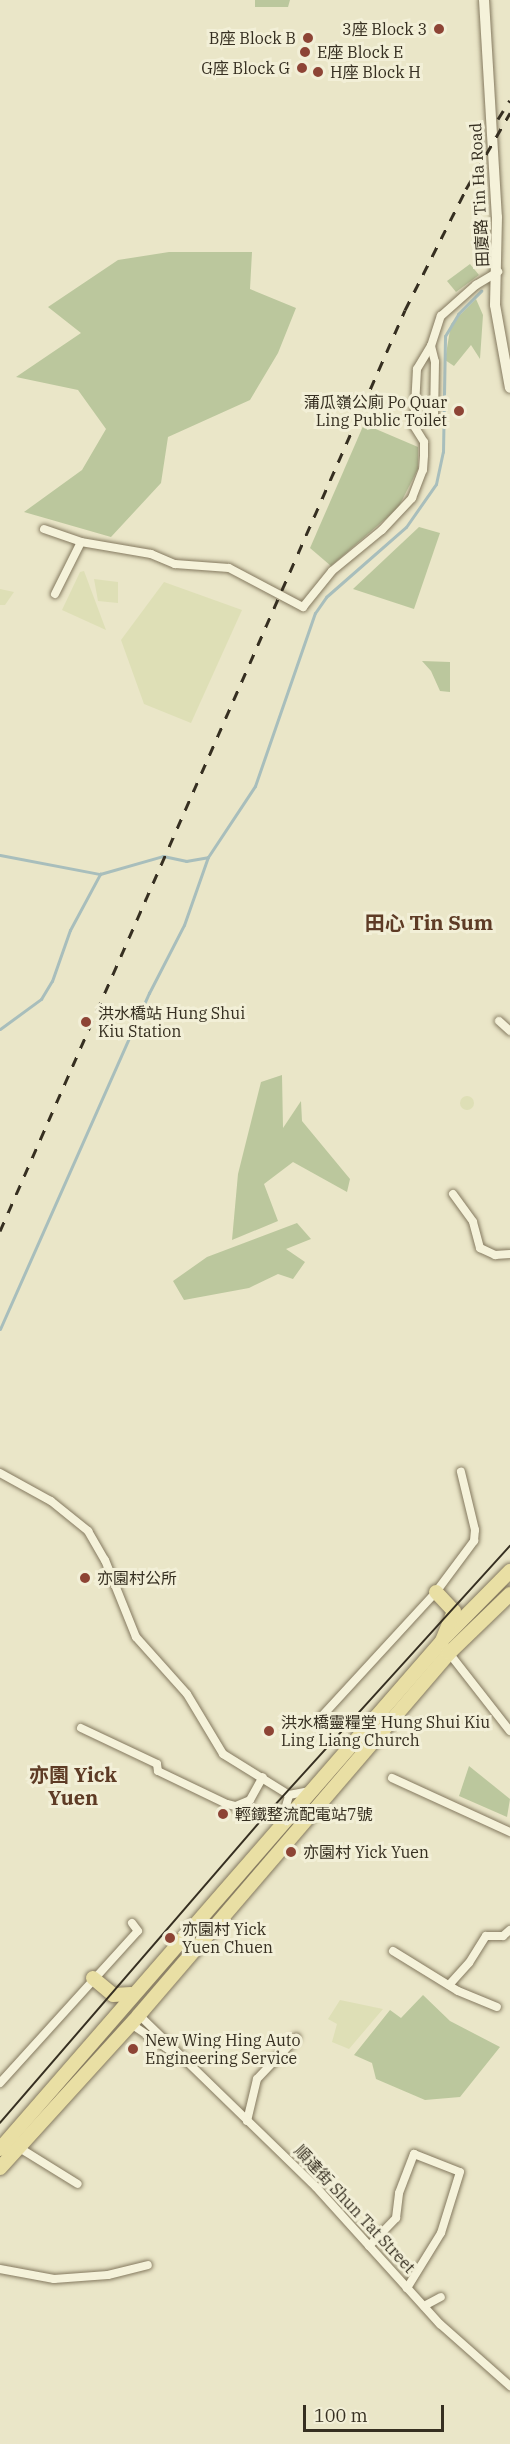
<!DOCTYPE html>
<meta charset="utf-8">
<style>
body{margin:0}
#map{position:relative;width:510px;height:2444px;overflow:hidden;background:#eae6c8;font-family:"IBM Plex Serif","Noto Sans SC",serif}
div>[style]{position:absolute}
.farmland>*{inset:0;background:#dedfb6}
.round{border-radius:50%}
.green>*{inset:0;background:#bbc79d}
.stream>*{height:3px;margin:-1.5px;padding:0 1.5px;transform-origin:1.5px;border-radius:1.5px;background:#a8bebc}
.roads{filter:drop-shadow(0 0 2px #84795f) drop-shadow(0 0 2px #84795f)}
.minor>*{height:8px;margin:-4px;padding:0 4px;transform-origin:4px;border-radius:4px;background:#f5f2da}
.tertiary>*{height:10px;margin:-5px;padding:0 5px;transform-origin:5px;border-radius:5px;background:#f5f2da}
.primary>*{height:14px;margin:-7px;padding:0 7px;transform-origin:7px;border-radius:7px;background:#e9dfa4}
.tram>*{height:1.5px;margin:-0.75px;padding:0 0.75px;transform-origin:0.75px;border-radius:0.75px;background:#362f21}
.rail>*{height:3px;margin-top:-1.5px;transform-origin:0;background:repeating-linear-gradient(90deg,#362f21 0 10px,transparent 0 20px)}
.dots>*{width:16px;height:16px;translate:-50% -50%;box-sizing:border-box;border:3px solid #f2efd7;border-radius:50%}
span{translate:-50% -50%;white-space:nowrap;text-align:center;line-height:1.15;-webkit-text-stroke:6px #f2efd7;paint-order:stroke}
.poi-label{font-size:16px;color:#362f21}
.right{translate:-100% -50%;text-align:right}
.left{translate:0 -50%;text-align:left}
.street-label{font-size:16px;color:#362f21}
.quarter-label{font-size:20px;color:#5e3b25;font-weight:700}
.scale{position:absolute;left:303px;top:2405px;width:141px;height:27px;box-sizing:border-box;border:3px solid #362f21;border-top:0;padding-left:8px;font-size:18px;line-height:21px;white-space:nowrap;color:#362f21;-webkit-text-stroke:4px #f2efd7;paint-order:stroke}
</style>
<div id="map">
<div class="farmland">
<i style="clip-path:polygon(84px 571px,106px 630px,62px 610px,80px 572px)"></i>
<i style="clip-path:polygon(94px 579px,118px 582px,118px 603px,98px 601px)"></i>
<i style="clip-path:polygon(164px 582px,242px 610px,191px 723px,144px 704px,121px 640px)"></i>
<i style="clip-path:polygon(0 589px,14px 592px,5px 605px,0 605px)"></i>
<i class="round" style="left:460px;top:1096px;width:14px;height:14px"></i>
<i style="clip-path:polygon(340px 2000px,383px 2009px,349px 2049px,332px 2042px,337px 2024px,328px 2019px)"></i>
</div>
<div class="green">
<i style="clip-path:polygon(255px 0,290px 0,288px 7px,255px 7px)"></i>
<i style="clip-path:polygon(169px 252px,252px 252px,250px 289px,296px 308px,278px 353px,250px 400px,168px 437px,161px 483px,111px 537px,24px 512px,82px 470px,106px 429px,78px 390px,16px 377px,81px 333px,48px 307px,118px 260px)"></i>
<i style="clip-path:polygon(470px 264px,479px 275px,456px 292px,447px 281px)"></i>
<i style="clip-path:polygon(476px 299px,483px 315px,480px 359px,471px 345px,454px 366px,445px 360px,451px 324px)"></i>
<i style="clip-path:polygon(364px 424px,418px 447px,418px 469px,398px 508px,331px 566px,310px 548px)"></i>
<i style="clip-path:polygon(419px 527px,440px 533px,414px 609px,353px 589px)"></i>
<i style="clip-path:polygon(422px 661px,450px 662px,450px 692px,440px 691px,431px 671px)"></i>
<i style="clip-path:polygon(282px 1075px,283px 1128px,301px 1101px,302px 1121px,350px 1179px,347px 1192px,293px 1162px,264px 1184px,278px 1221px,232px 1240px,238px 1174px,261px 1082px)"></i>
<i style="clip-path:polygon(297px 1223px,311px 1239px,286px 1249px,305px 1262px,293px 1279px,278px 1274px,249px 1288px,184px 1300px,173px 1281px,207px 1257px)"></i>
<i style="clip-path:polygon(469px 1766px,510px 1799px,507px 1817px,459px 1796px)"></i>
<i style="clip-path:polygon(423px 1995px,450px 2021px,500px 2047px,460px 2097px,425px 2100px,376px 2079px,372px 2063px,354px 2055px,390px 2010px,401px 2018px)"></i>
</div>
<div class="stream">
<i style="left:0;top:855px;width:102px;rotate:10.8deg"></i>
<i style="left:100px;top:874px;width:66px;rotate:-15.9deg"></i>
<i style="left:163px;top:856px;width:24px;rotate:12deg"></i>
<i style="left:186px;top:861px;width:22px;rotate:-10deg"></i>
<i style="left:0;top:1029px;width:51px;rotate:-36.2deg"></i>
<i style="left:41px;top:999px;width:21px;rotate:-59deg"></i>
<i style="left:52px;top:981px;width:54px;rotate:-70.6deg"></i>
<i style="left:70px;top:930px;width:64px;rotate:-61.8deg"></i>
<i style="left:0;top:1329px;width:368px;rotate:-66.1deg"></i>
<i style="left:149px;top:993px;width:76px;rotate:-62.8deg"></i>
<i style="left:184px;top:925px;width:72px;rotate:-70.6deg"></i>
<i style="left:208px;top:857px;width:85px;rotate:-56.5deg"></i>
<i style="left:255px;top:786px;width:183px;rotate:-70.9deg"></i>
<i style="left:315px;top:613px;width:19px;rotate:-55deg"></i>
<i style="left:326px;top:597px;width:106px;rotate:-41.2deg"></i>
<i style="left:406px;top:527px;width:52px;rotate:-55.1deg"></i>
<i style="left:436px;top:484px;width:33px;rotate:-78deg"></i>
<i style="left:443px;top:452px;width:116px;rotate:-89deg"></i>
<i style="left:445px;top:336px;width:26px;rotate:-59deg"></i>
<i style="left:458px;top:314px;width:33px;rotate:-45deg"></i>
</div>
<div class="roads">
<div class="minor">
<i style="left:431px;top:346px;width:16px;rotate:76deg"></i>
<i style="left:435px;top:362px;width:56px;rotate:91deg"></i>
<i style="left:44px;top:529px;width:39px;rotate:19deg"></i>
<i style="left:55px;top:594px;width:58px;rotate:-63.4deg"></i>
<i style="left:81px;top:542px;width:71px;rotate:9.7deg"></i>
<i style="left:151px;top:554px;width:26px;rotate:23deg"></i>
<i style="left:175px;top:564px;width:54px;rotate:4.2deg"></i>
<i style="left:229px;top:568px;width:84px;rotate:27.8deg"></i>
<i style="left:303px;top:607px;width:46px;rotate:-51.1deg"></i>
<i style="left:332px;top:571px;width:65px;rotate:-39.4deg"></i>
<i style="left:382px;top:530px;width:44px;rotate:-46.8deg"></i>
<i style="left:412px;top:498px;width:30px;rotate:-69deg"></i>
<i style="left:423px;top:470px;width:15px;rotate:-86deg"></i>
<i style="left:424px;top:455px;width:13px;rotate:-90deg"></i>
<i style="left:424px;top:442px;width:19px;rotate:-122deg"></i>
<i style="left:414px;top:426px;width:57px;rotate:-87deg"></i>
<i style="left:417px;top:369px;width:27px;rotate:-59deg"></i>
<i style="left:431px;top:346px;width:32px;rotate:-72deg"></i>
<i style="left:441px;top:316px;width:47px;rotate:-41.5deg"></i>
<i style="left:476px;top:285px;width:26px;rotate:-31deg"></i>
<i style="left:499px;top:1021px;width:15px;rotate:42deg"></i>
<i style="left:453px;top:1194px;width:34px;rotate:54deg"></i>
<i style="left:473px;top:1222px;width:27px;rotate:75deg"></i>
<i style="left:480px;top:1248px;width:17px;rotate:25deg"></i>
<i style="left:495px;top:1255px;width:15px;rotate:-4deg"></i>
<i style="left:0;top:1473px;width:58px;rotate:28.8deg"></i>
<i style="left:51px;top:1501px;width:48px;rotate:39deg"></i>
<i style="left:88px;top:1531px;width:34px;rotate:60deg"></i>
<i style="left:105px;top:1560px;width:83px;rotate:68.1deg"></i>
<i style="left:136px;top:1637px;width:76px;rotate:48.2deg"></i>
<i style="left:187px;top:1694px;width:70px;rotate:59deg"></i>
<i style="left:223px;top:1754px;width:78px;rotate:31.8deg"></i>
<i style="left:289px;top:1795px;width:20px;rotate:-11deg"></i>
<i style="left:449px;top:1653px;width:99px;rotate:52deg"></i>
<i style="left:322px;top:1716px;width:168px;rotate:-47.4deg"></i>
<i style="left:436px;top:1592px;width:64px;rotate:-53.3deg"></i>
<i style="left:474px;top:1541px;width:11px;rotate:-85deg"></i>
<i style="left:475px;top:1530px;width:60px;rotate:-103.6deg"></i>
<i style="left:81px;top:1728px;width:84px;rotate:25.3deg"></i>
<i style="left:157px;top:1764px;width:7px;rotate:82deg"></i>
<i style="left:158px;top:1771px;width:76px;rotate:25.6deg"></i>
<i style="left:227px;top:1804px;width:9px;rotate:13deg"></i>
<i style="left:236px;top:1806px;width:15px;rotate:-23deg"></i>
<i style="left:250px;top:1800px;width:26px;rotate:-61deg"></i>
<i style="left:392px;top:1778px;width:130px;rotate:24.6deg"></i>
<i style="left:282px;top:1820px;width:26px;rotate:-74deg"></i>
<i style="left:393px;top:1951px;width:76px;rotate:31.6deg"></i>
<i style="left:458px;top:1991px;width:42px;rotate:22.3deg"></i>
<i style="left:449px;top:1985px;width:30px;rotate:-48deg"></i>
<i style="left:469px;top:1963px;width:32px;rotate:-58deg"></i>
<i style="left:486px;top:1936px;width:17px"></i>
<i style="left:503px;top:1936px;width:9px;rotate:-41deg"></i>
<i style="left:139px;top:2015px;width:247px;rotate:44.2deg"></i>
<i style="left:316px;top:2187px;width:185px;rotate:47.9deg"></i>
<i style="left:440px;top:2324px;width:94px;rotate:41.5deg"></i>
<i style="left:131px;top:2024px;width:45px;rotate:34deg"></i>
<i style="left:0;top:2083px;width:205px;rotate:-47.8deg"></i>
<i style="left:138px;top:1931px;width:10px;rotate:-127deg"></i>
<i style="left:247px;top:2121px;width:43px;rotate:-76.6deg"></i>
<i style="left:257px;top:2079px;width:57px;rotate:-46.4deg"></i>
<i style="left:18px;top:2147px;width:70px;rotate:31.7deg"></i>
<i style="left:369px;top:2246px;width:39px;rotate:-46deg"></i>
<i style="left:396px;top:2218px;width:25px;rotate:-83deg"></i>
<i style="left:399px;top:2193px;width:42px;rotate:-69deg"></i>
<i style="left:414px;top:2154px;width:49px;rotate:21.4deg"></i>
<i style="left:460px;top:2172px;width:64px;rotate:107.3deg"></i>
<i style="left:441px;top:2233px;width:65px;rotate:121.7deg"></i>
<i style="left:0;top:2269px;width:55px;rotate:10.5deg"></i>
<i style="left:54px;top:2279px;width:54px;rotate:-4.2deg"></i>
<i style="left:108px;top:2275px;width:41px;rotate:-14deg"></i>
<i style="left:424px;top:2306px;width:19px;rotate:-28deg"></i>
</div>
<div class="tertiary">
<i style="left:484px;top:0;width:217px;rotate:86.6deg"></i>
<i style="left:497px;top:217px;width:88px;rotate:91.3deg"></i>
<i style="left:495px;top:305px;width:84px;rotate:79.8deg"></i>
</div>
<div class="primary">
<i style="left:436px;top:1592px;width:26px;rotate:47deg"></i>
<i style="left:445px;top:1637px;width:93px;rotate:-45.4deg"></i>
<i style="left:93px;top:1978px;width:26px;rotate:40deg"></i>
<i style="left:113px;top:1995px;width:18px;rotate:-3deg"></i>
<i style="left:0;top:2149px;width:673px;rotate:-48.97deg"></i>
<i style="left:442px;top:1641px;width:32px;rotate:-68deg"></i>
<i style="left:0;top:2168px;width:207px;rotate:-47.7deg"></i>
<i style="left:139px;top:2015px;width:477px;rotate:-49.4deg"></i>
<i style="left:449px;top:1653px;width:85px;rotate:-44deg"></i>
</div>
</div>
<div class="tram">
<i style="left:0;top:2123px;width:407px;rotate:-49.2deg"></i>
<i style="left:266px;top:1815px;width:363px;rotate:-47.8deg"></i>
</div>
<div class="rail">
<i style="left:498px;top:119px;width:22px;rotate:-58deg"></i>
<i style="left:0;top:1231px;width:1006px;rotate:-66.26deg"></i>
<i style="left:405px;top:310px;width:136px;rotate:-63.2deg"></i>
<i style="left:466px;top:189px;width:88px;rotate:-59.9deg"></i>
</div>
<div class="dots">
<i style="left:439px;top:29px;background:#8d4435"></i>
<i style="left:308px;top:38px;background:#8d4435"></i>
<i style="left:305px;top:52px;background:#8d4435"></i>
<i style="left:302px;top:68px;background:#8d4435"></i>
<i style="left:318px;top:72px;background:#8d4435"></i>
<i style="left:459px;top:411px;background:#8d4435"></i>
<i style="left:86px;top:1022px;background:#8d4435"></i>
<i style="left:85px;top:1578px;background:#8d4435"></i>
<i style="left:269px;top:1731px;background:#8d4435"></i>
<i style="left:223px;top:1814px;background:#8d4435"></i>
<i style="left:291px;top:1852px;background:#8d4435"></i>
<i style="left:170px;top:1938px;background:#8d4435"></i>
<i style="left:133px;top:2049px;background:#8d4435"></i>
</div>
<div class="poi-label">
<span class="right" style="left:427px;top:29px">3座 Block 3</span>
<span class="right" style="left:296px;top:38px">B座 Block B</span>
<span class="left" style="left:317px;top:52px">E座 Block E</span>
<span class="right" style="left:290px;top:68px">G座 Block G</span>
<span class="left" style="left:330px;top:72px">H座 Block H</span>
<span class="right" style="left:447px;top:411px">蒲瓜嶺公廁 Po Quar<br>Ling Public Toilet</span>
<span class="left" style="left:98px;top:1022px">洪水橋站 Hung Shui<br>Kiu Station</span>
<span class="left" style="left:97px;top:1578px">亦園村公所</span>
<span class="left" style="left:281px;top:1731px">洪水橋靈糧堂 Hung Shui Kiu<br>Ling Liang Church</span>
<span class="left" style="left:235px;top:1814px">輕鐵整流配電站7號</span>
<span class="left" style="left:303px;top:1852px">亦園村 Yick Yuen</span>
<span class="left" style="left:182px;top:1938px">亦園村 Yick<br>Yuen Chuen</span>
<span class="left" style="left:145px;top:2049px">New Wing Hing Auto<br>Engineering Service</span>
</div>
<div class="street-label">
<span style="left:479px;top:195px;rotate:-93deg">田廈路 Tin Ha Road</span>
<span style="left:355px;top:2209px;rotate:47deg">順達街 Shun Tat Street</span>
</div>
<div class="quarter-label">
<span style="left:429px;top:922px">田心 Tin Sum</span>
<span style="left:73px;top:1786px">亦園 Yick<br>Yuen</span>
</div>
<div class="scale">100 m</div>
</div>
